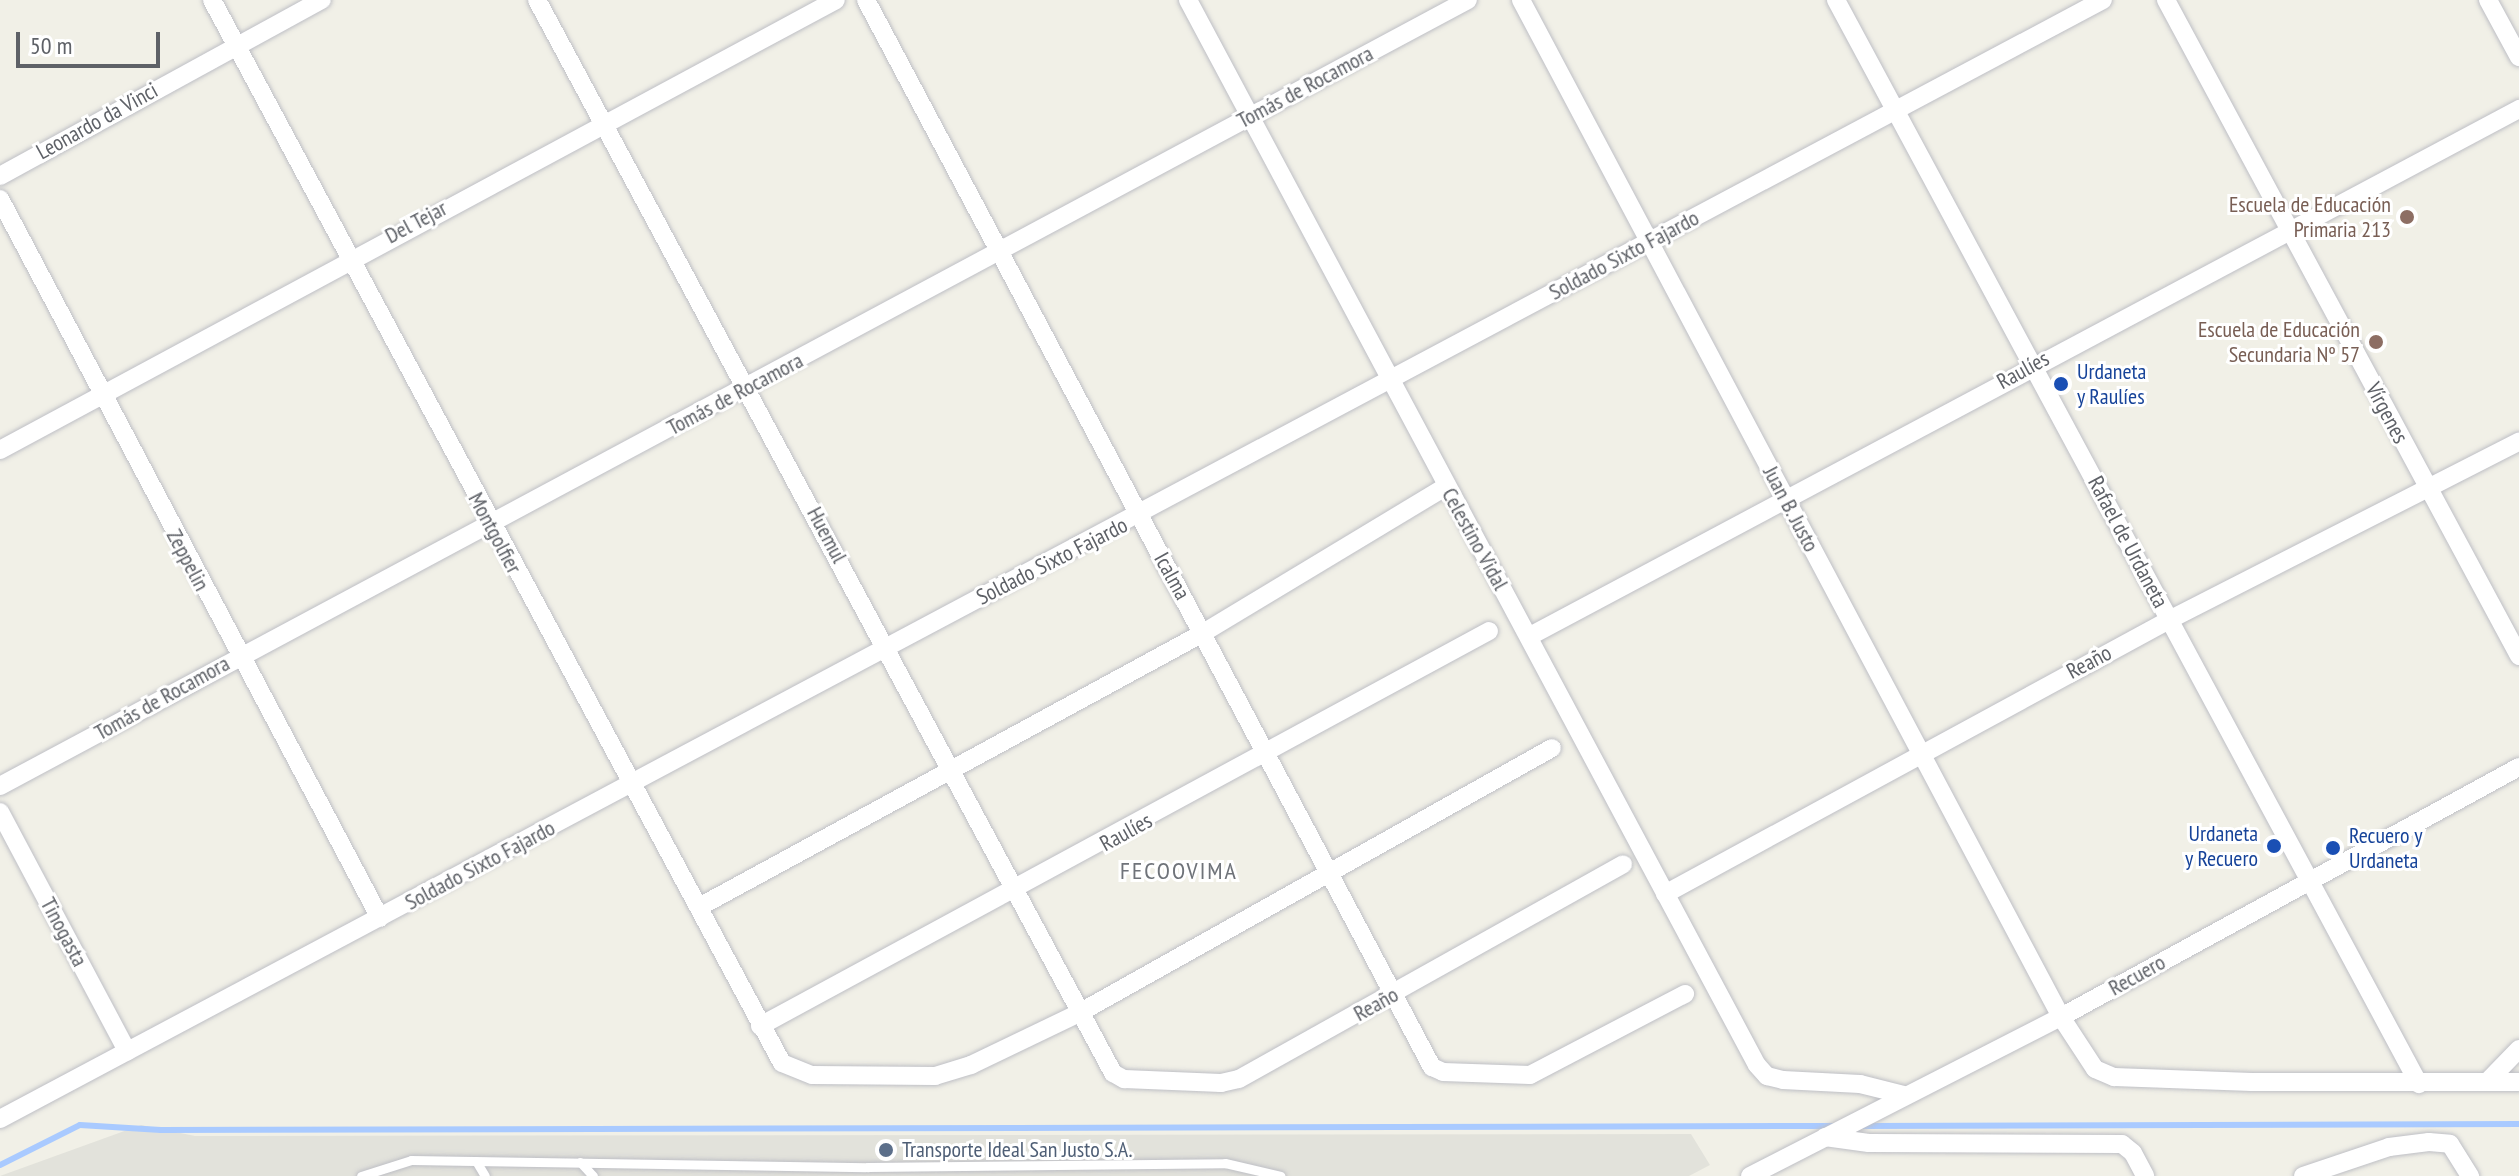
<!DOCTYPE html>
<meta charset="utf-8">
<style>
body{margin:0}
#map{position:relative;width:2519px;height:1176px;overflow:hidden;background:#f1f0e7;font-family:"PT Sans Narrow",sans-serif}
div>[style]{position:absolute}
.industrial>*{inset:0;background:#e2e2db}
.stream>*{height:6px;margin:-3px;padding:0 3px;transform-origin:3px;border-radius:3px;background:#a9caff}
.roads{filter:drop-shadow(0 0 2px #bebfc5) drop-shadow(0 0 2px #bebfc5)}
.service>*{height:9px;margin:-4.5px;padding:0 4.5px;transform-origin:4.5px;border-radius:4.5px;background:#fff}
.minor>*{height:18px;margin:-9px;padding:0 9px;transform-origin:9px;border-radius:9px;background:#fff}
.dots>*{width:22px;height:22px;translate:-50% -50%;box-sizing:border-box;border:4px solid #fff;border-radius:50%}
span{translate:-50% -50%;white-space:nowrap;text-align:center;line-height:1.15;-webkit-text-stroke:6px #fff;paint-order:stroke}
.street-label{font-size:22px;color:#5e6167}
.education-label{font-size:22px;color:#785e54}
.right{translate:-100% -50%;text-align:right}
.transit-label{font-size:22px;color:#164399}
.left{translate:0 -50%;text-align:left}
.service-label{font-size:22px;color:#4e5e75}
.neighbourhood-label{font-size:24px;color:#6f7379;letter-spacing:2px}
.scale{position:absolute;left:16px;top:32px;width:144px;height:36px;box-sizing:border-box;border:4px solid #5e6167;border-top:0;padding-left:10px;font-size:24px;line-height:28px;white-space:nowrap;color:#5e6167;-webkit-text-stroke:6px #fff;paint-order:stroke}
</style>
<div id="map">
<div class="industrial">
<i style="clip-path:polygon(141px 1125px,195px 1136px,1691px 1134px,1710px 1165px,1689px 1176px,0 1176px)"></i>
</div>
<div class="stream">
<i style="left:1863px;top:1126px;width:656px;rotate:-0.17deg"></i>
<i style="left:0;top:1165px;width:89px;rotate:-26.6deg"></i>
<i style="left:80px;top:1125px;width:81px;rotate:3.5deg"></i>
<i style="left:161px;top:1130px;width:1674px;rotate:-0.14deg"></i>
</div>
<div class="roads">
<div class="service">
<i style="left:476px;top:1161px;width:17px;rotate:59deg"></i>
<i style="left:580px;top:1162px;width:19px;rotate:47deg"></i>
<i style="left:361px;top:1176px;width:52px;rotate:-17.7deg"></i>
<i style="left:411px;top:1160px;width:457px;rotate:0.9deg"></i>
<i style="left:868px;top:1167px;width:357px;rotate:-0.6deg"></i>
<i style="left:1225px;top:1163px;width:57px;rotate:13.1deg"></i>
</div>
<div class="minor">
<i style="left:212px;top:0;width:1206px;rotate:61.8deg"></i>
<i style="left:782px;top:1063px;width:32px;rotate:22deg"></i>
<i style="left:812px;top:1075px;width:123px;rotate:0.5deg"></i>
<i style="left:935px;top:1076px;width:38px;rotate:-17deg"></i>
<i style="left:971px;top:1065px;width:120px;rotate:-25.7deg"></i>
<i style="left:1079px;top:1013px;width:542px;rotate:-29.26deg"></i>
<i style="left:537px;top:0;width:1218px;rotate:61.77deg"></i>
<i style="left:1113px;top:1073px;width:13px;rotate:29deg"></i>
<i style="left:1124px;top:1079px;width:97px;rotate:2.4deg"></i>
<i style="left:1221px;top:1083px;width:18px;rotate:-13deg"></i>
<i style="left:1239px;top:1079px;width:440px;rotate:-29.2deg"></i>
<i style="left:866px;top:0;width:1208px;rotate:62.06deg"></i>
<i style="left:1432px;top:1067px;width:12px;rotate:24deg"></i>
<i style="left:1443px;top:1072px;width:87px;rotate:2deg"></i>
<i style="left:1530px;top:1075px;width:175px;rotate:-27.6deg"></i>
<i style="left:1188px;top:0;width:1207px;rotate:61.89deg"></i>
<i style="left:1757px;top:1065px;width:15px;rotate:48deg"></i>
<i style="left:1767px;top:1076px;width:16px;rotate:14deg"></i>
<i style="left:1783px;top:1080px;width:77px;rotate:3deg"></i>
<i style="left:1860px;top:1084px;width:45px;rotate:14deg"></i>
<i style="left:1521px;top:0;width:1151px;rotate:62.03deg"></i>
<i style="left:2061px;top:1017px;width:62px;rotate:56.8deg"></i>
<i style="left:2095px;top:1069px;width:21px;rotate:23deg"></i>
<i style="left:2114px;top:1077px;width:138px;rotate:2.1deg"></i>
<i style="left:2252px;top:1082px;width:267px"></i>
<i style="left:1836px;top:0;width:1231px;rotate:61.73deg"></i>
<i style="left:2166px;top:0;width:745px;rotate:61.71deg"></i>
<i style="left:2488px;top:0;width:65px;rotate:61.5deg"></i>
<i style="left:0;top:176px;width:367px;rotate:-28.7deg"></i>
<i style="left:0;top:199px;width:813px;rotate:62.14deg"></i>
<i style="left:0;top:450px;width:949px;rotate:-28.29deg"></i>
<i style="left:1530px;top:636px;width:1121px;rotate:-28.05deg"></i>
<i style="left:0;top:786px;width:1665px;rotate:-28.17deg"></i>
<i style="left:0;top:812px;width:271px;rotate:62deg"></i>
<i style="left:1665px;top:894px;width:574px;rotate:-28.53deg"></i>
<i style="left:2169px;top:620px;width:393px;rotate:-27deg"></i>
<i style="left:699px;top:907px;width:574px;rotate:-28.53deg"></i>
<i style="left:1203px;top:633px;width:283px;rotate:-31.1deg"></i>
<i style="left:760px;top:1026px;width:829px;rotate:-28.45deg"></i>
<i style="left:2487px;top:1082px;width:46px;rotate:-45.9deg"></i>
<i style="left:0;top:1119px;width:2382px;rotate:-28.02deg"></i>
<i style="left:1825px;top:1137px;width:44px;rotate:7.8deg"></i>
<i style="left:1869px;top:1143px;width:253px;rotate:0.2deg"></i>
<i style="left:2122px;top:1144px;width:14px;rotate:39deg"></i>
<i style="left:2133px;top:1153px;width:26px;rotate:62deg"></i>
<i style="left:1750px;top:1176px;width:349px;rotate:-27.1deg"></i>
<i style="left:2061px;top:1017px;width:522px;rotate:-28.63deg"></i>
<i style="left:2303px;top:1176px;width:91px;rotate:-18.6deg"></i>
<i style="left:2389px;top:1147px;width:40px;rotate:-7.1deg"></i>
<i style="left:2429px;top:1142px;width:21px;rotate:5deg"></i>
<i style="left:2450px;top:1144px;width:38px;rotate:58deg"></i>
</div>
</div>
<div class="dots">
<i style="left:2407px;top:217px;background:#8d6e63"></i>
<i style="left:2376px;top:342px;background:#8d6e63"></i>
<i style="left:2061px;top:384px;background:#1a4fb4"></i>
<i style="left:2274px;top:846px;background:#1a4fb4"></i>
<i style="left:2333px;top:848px;background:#1a4fb4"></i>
<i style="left:886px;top:1150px;background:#5c6f8a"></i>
</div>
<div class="street-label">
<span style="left:1305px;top:87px;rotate:-28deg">Tomás de Rocamora</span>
<span style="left:97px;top:121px;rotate:-29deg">Leonardo da Vinci</span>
<span style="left:416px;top:222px;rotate:-28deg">Del Tejar</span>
<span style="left:1624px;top:255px;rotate:-28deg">Soldado Sixto Fajardo</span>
<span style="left:2023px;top:370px;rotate:-29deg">Raulíes</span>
<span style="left:735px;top:394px;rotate:-28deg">Tomás de Rocamora</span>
<span style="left:2387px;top:413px;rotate:62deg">Vírgenes</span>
<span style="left:1791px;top:509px;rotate:62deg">Juan B. Justo</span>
<span style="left:495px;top:533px;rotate:62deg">Montgolfier</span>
<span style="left:827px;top:535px;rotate:62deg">Huemul</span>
<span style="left:1475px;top:539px;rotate:61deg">Celestino Vidal</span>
<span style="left:2128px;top:542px;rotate:62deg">Rafael de Urdaneta</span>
<span style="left:188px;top:560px;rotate:62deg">Zeppelin</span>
<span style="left:1052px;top:561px;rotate:-27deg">Soldado Sixto Fajardo</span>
<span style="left:1172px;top:576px;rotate:61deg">Icalma</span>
<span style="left:2089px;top:662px;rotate:-28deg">Reaño</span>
<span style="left:162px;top:698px;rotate:-29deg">Tomás de Rocamora</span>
<span style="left:1126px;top:832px;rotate:-29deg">Raulíes</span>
<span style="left:480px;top:865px;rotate:-28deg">Soldado Sixto Fajardo</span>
<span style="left:64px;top:932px;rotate:62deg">Tinogasta</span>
<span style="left:2137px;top:975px;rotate:-29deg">Recuero</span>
<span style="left:1376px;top:1004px;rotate:-29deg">Reaño</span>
</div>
<div class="education-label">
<span class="right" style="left:2391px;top:217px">Escuela de Educación<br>Primaria 213</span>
<span class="right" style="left:2360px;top:342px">Escuela de Educación<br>Secundaria Nº 57</span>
</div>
<div class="transit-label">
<span class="left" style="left:2077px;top:384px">Urdaneta<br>y Raulíes</span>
<span class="right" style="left:2258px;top:846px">Urdaneta<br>y Recuero</span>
<span class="left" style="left:2349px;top:848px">Recuero y<br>Urdaneta</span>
</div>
<div class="service-label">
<span class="left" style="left:902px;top:1150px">Transporte Ideal San Justo S.A.</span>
</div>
<div class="neighbourhood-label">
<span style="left:1179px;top:871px">FECOOVIMA</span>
</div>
<div class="scale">50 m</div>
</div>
